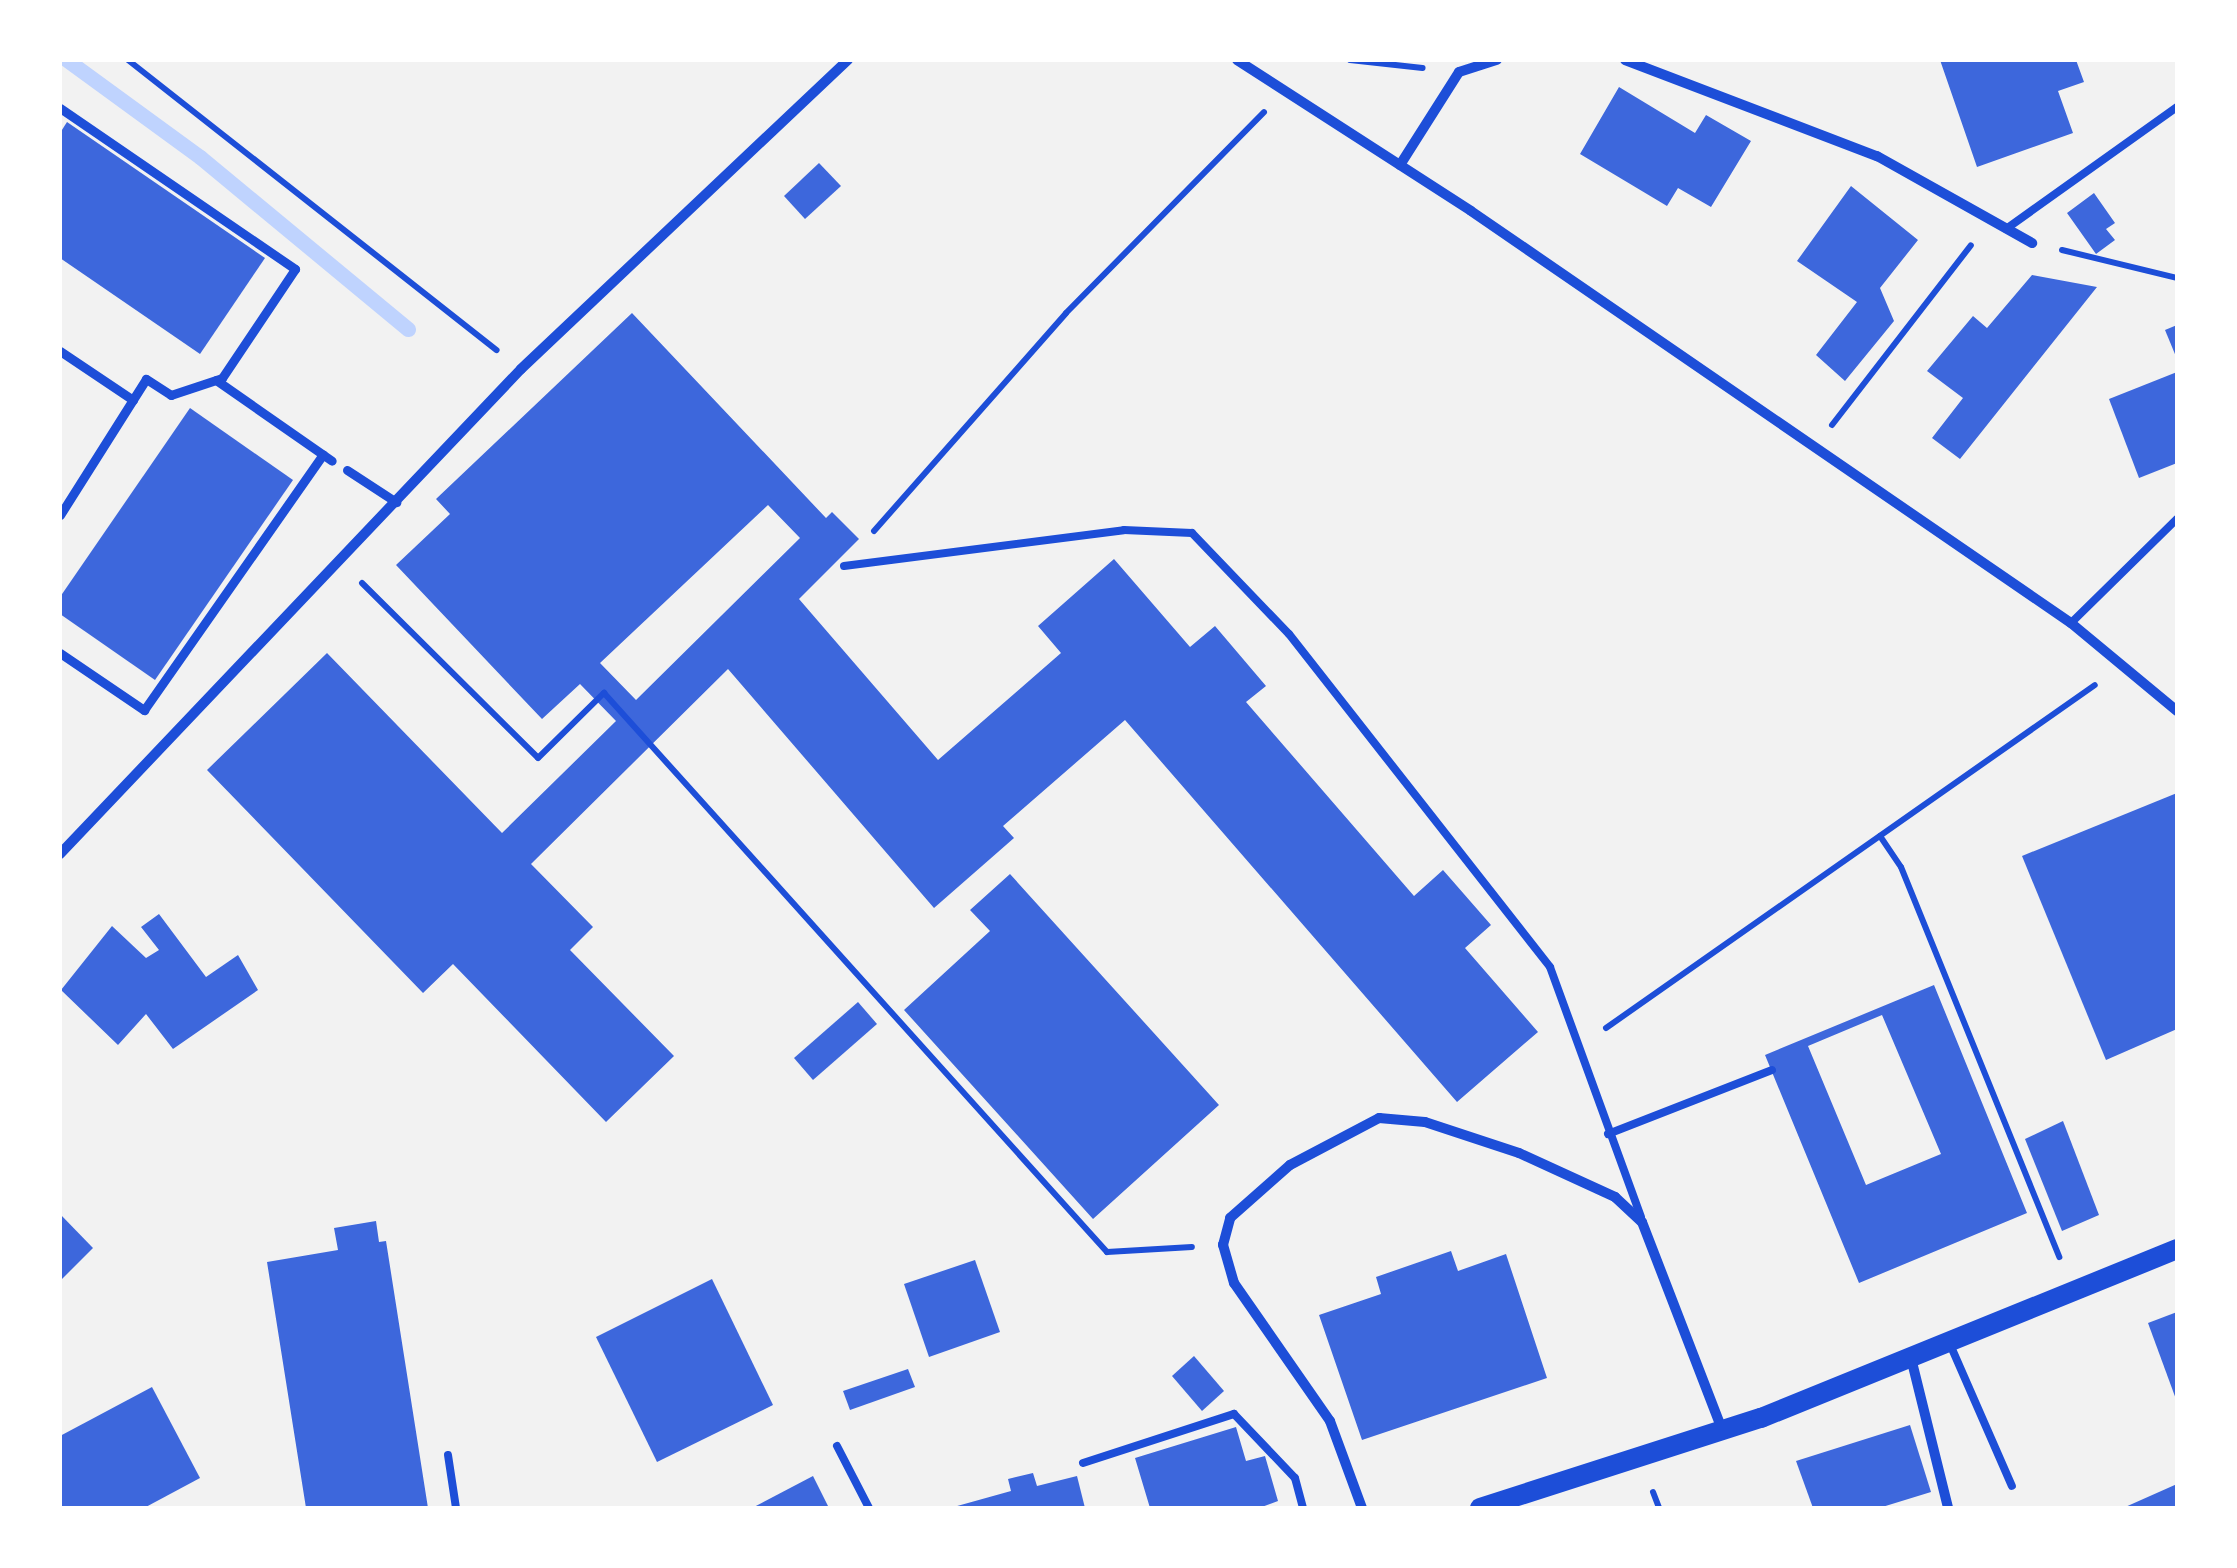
<!DOCTYPE html>
<style>
body{margin:0}
#map{position:relative;width:2237px;height:1568px;overflow:hidden;background:#f2f2f2;font-family:"Open Sans",sans-serif}
div>[style]{position:absolute}
.stream>*{height:15px;margin:-7.5px;padding:0 7.5px;transform-origin:7.5px;border-radius:7.5px;background:#bfd3fe}
.building>*{inset:0;background:#3d67dc}
.path>*{height:6px;margin:-3px;padding:0 3px;transform-origin:3px;border-radius:3px;background:#1d4ed8}
.service>*{height:8px;margin:-4px;padding:0 4px;transform-origin:4px;border-radius:4px;background:#1d4ed8}
.pedestrian>*{height:9px;margin:-4.5px;padding:0 4.5px;transform-origin:4.5px;border-radius:4.5px;background:#1d4ed8}
.minor>*{height:10px;margin:-5px;padding:0 5px;transform-origin:5px;border-radius:5px;background:#1d4ed8}
.secondary>*{height:20px;margin:-10px;padding:0 10px;transform-origin:10px;border-radius:10px;background:#1d4ed8}
span{translate:-50% -50%;white-space:nowrap;text-align:center;line-height:1.15;-webkit-text-stroke:9px #fff;paint-order:stroke}
.frame{position:absolute;inset:0;border:62px solid #fff;pointer-events:none}
</style>
<div id="map">
<div class="stream">
<i style="left:67px;top:60px;width:165px;rotate:36.1deg"></i>
<i style="left:200px;top:157px;width:270px;rotate:39.6deg"></i>
</div>
<div class="building">
<i style="clip-path:polygon(1940px 60px,2076px 60px,2084px 82px,2058px 91px,2073px 133px,1977px 167px)"></i>
<i style="clip-path:polygon(1619px 87px,1695px 133px,1706px 115px,1751px 141px,1711px 207px,1678px 188px,1667px 206px,1580px 154px)"></i>
<i style="clip-path:polygon(67px 122px,265px 258px,200px 354px,60px 258px,60px 133px)"></i>
<i style="clip-path:polygon(819px 163px,841px 186px,805px 219px,784px 196px)"></i>
<i style="clip-path:polygon(1851px 186px,1918px 240px,1880px 288px,1894px 321px,1845px 381px,1816px 355px,1857px 302px,1797px 261px)"></i>
<i style="clip-path:polygon(2094px 193px,2115px 223px,2106px 229px,2115px 240px,2096px 254px,2067px 213px)"></i>
<i style="clip-path:polygon(2032px 275px,2097px 287px,1960px 459px,1932px 438px,1963px 398px,1927px 371px,1973px 316px,1987px 328px)"></i>
<i style="clip-path:polygon(evenodd,632px 313px,826px 518px,832px 512px,859px 539px,799px 599px,938px 760px,1061px 653px,1038px 626px,1114px 559px,1190px 647px,1215px 626px,1266px 686px,1246px 702px,1414px 896px,1443px 870px,1491px 925px,1465px 948px,1538px 1032px,1457px 1102px,1125px 720px,1003px 826px,1014px 838px,934px 908px,728px 669px,531px 864px,593px 927px,570px 950px,674px 1056px,606px 1122px,453px 964px,423px 993px,207px 770px,327px 653px,502px 833px,616px 721px,580px 684px,542px 719px,396px 565px,450px 514px,436px 499px,632px 313px,768px 505px,800px 538px,636px 700px,600px 663px,768px 505px)"></i>
<i style="clip-path:polygon(2177px 325px,2177px 359px,2165px 330px)"></i>
<i style="clip-path:polygon(2177px 372px,2177px 463px,2139px 478px,2109px 399px)"></i>
<i style="clip-path:polygon(190px 408px,293px 480px,155px 680px,60px 614px,60px 597px)"></i>
<i style="clip-path:polygon(2177px 793px,2177px 1029px,2106px 1060px,2022px 856px)"></i>
<i style="clip-path:polygon(1010px 874px,1219px 1105px,1093px 1219px,904px 1010px,990px 931px,970px 910px)"></i>
<i style="clip-path:polygon(159px 914px,206px 977px,238px 955px,258px 990px,173px 1049px,146px 1014px,118px 1045px,61px 990px,112px 926px,146px 958px,159px 950px,141px 927px)"></i>
<i style="clip-path:polygon(evenodd,1934px 985px,2027px 1213px,1859px 1283px,1765px 1055px,1934px 985px,1882px 1015px,1941px 1154px,1866px 1185px,1808px 1046px,1882px 1015px)"></i>
<i style="clip-path:polygon(858px 1002px,877px 1024px,813px 1080px,794px 1058px)"></i>
<i style="clip-path:polygon(2063px 1121px,2099px 1215px,2062px 1231px,2025px 1139px)"></i>
<i style="clip-path:polygon(60px 1214px,93px 1248px,60px 1281px)"></i>
<i style="clip-path:polygon(376px 1221px,379px 1242px,386px 1241px,428px 1508px,306px 1508px,267px 1262px,338px 1250px,334px 1228px)"></i>
<i style="clip-path:polygon(1451px 1251px,1458px 1271px,1506px 1254px,1547px 1378px,1362px 1440px,1319px 1315px,1381px 1294px,1376px 1277px)"></i>
<i style="clip-path:polygon(975px 1260px,1000px 1332px,929px 1357px,904px 1284px)"></i>
<i style="clip-path:polygon(712px 1279px,773px 1405px,657px 1462px,596px 1337px)"></i>
<i style="clip-path:polygon(2177px 1312px,2177px 1402px,2148px 1323px)"></i>
<i style="clip-path:polygon(1194px 1356px,1224px 1391px,1202px 1411px,1172px 1376px)"></i>
<i style="clip-path:polygon(908px 1369px,915px 1387px,850px 1410px,843px 1391px)"></i>
<i style="clip-path:polygon(152px 1387px,200px 1478px,144px 1508px,60px 1508px,60px 1436px)"></i>
<i style="clip-path:polygon(1910px 1425px,1931px 1492px,1879px 1508px,1813px 1508px,1796px 1461px)"></i>
<i style="clip-path:polygon(1236px 1427px,1246px 1461px,1265px 1456px,1278px 1501px,1259px 1508px,1150px 1508px,1135px 1458px)"></i>
<i style="clip-path:polygon(1033px 1473px,1037px 1486px,1077px 1476px,1085px 1508px,950px 1508px,1011px 1491px,1008px 1479px)"></i>
<i style="clip-path:polygon(813px 1476px,829px 1508px,752px 1508px)"></i>
<i style="clip-path:polygon(2177px 1484px,2177px 1508px,2123px 1508px)"></i>
</div>
<div class="path">
<i style="left:128px;top:60px;width:469px;rotate:38.2deg"></i>
<i style="left:1350px;top:60px;width:73px;rotate:6.3deg"></i>
<i style="left:2062px;top:250px;width:118px;rotate:13.7deg"></i>
<i style="left:1832px;top:425px;width:227px;rotate:-52.3deg"></i>
<i style="left:874px;top:531px;width:290px;rotate:-48.6deg"></i>
<i style="left:1066px;top:313px;width:282px;rotate:-45.4deg"></i>
<i style="left:362px;top:583px;width:248px;rotate:44.8deg"></i>
<i style="left:538px;top:758px;width:93px;rotate:-44.6deg"></i>
<i style="left:604px;top:693px;width:752px;rotate:48.02deg"></i>
<i style="left:1107px;top:1252px;width:85px;rotate:-3.4deg"></i>
<i style="left:1880px;top:836px;width:37px;rotate:56deg"></i>
<i style="left:1901px;top:867px;width:421px;rotate:67.9deg"></i>
<i style="left:1606px;top:1028px;width:597px;rotate:-35.05deg"></i>
<i style="left:1653px;top:1492px;width:17px;rotate:69deg"></i>
</div>
<div class="service">
<i style="left:2006px;top:229px;width:210px;rotate:-35.5deg"></i>
<i style="left:844px;top:566px;width:282px;rotate:-7.3deg"></i>
<i style="left:1124px;top:530px;width:68px;rotate:2.5deg"></i>
<i style="left:1192px;top:533px;width:140px;rotate:46.2deg"></i>
<i style="left:1289px;top:634px;width:423px;rotate:51.9deg"></i>
<i style="left:1550px;top:967px;width:266px;rotate:70deg"></i>
<i style="left:2071px;top:623px;width:148px;rotate:-44.5deg"></i>
<i style="left:1608px;top:1134px;width:176px;rotate:-21.3deg"></i>
<i style="left:1949px;top:1342px;width:157px;rotate:66.4deg"></i>
<i style="left:837px;top:1446px;width:70px;rotate:62.7deg"></i>
<i style="left:448px;top:1455px;width:54px;rotate:81.4deg"></i>
<i style="left:1083px;top:1463px;width:159px;rotate:-18deg"></i>
<i style="left:1234px;top:1414px;width:88px;rotate:46.4deg"></i>
<i style="left:1295px;top:1478px;width:31px;rotate:75deg"></i>
</div>
<div class="pedestrian">
<i style="left:60px;top:108px;width:285px;rotate:34.4deg"></i>
<i style="left:295px;top:269px;width:131px;rotate:123.8deg"></i>
<i style="left:222px;top:378px;width:54px;rotate:161.6deg"></i>
<i style="left:171px;top:395px;width:30px;rotate:-147deg"></i>
<i style="left:146px;top:379px;width:161px;rotate:122.3deg"></i>
<i style="left:60px;top:351px;width:88px;rotate:33.9deg"></i>
<i style="left:216px;top:380px;width:141px;rotate:34.9deg"></i>
<i style="left:347px;top:470px;width:59px;rotate:33.1deg"></i>
<i style="left:60px;top:653px;width:102px;rotate:34.2deg"></i>
<i style="left:144px;top:710px;width:312px;rotate:-55deg"></i>
</div>
<div class="minor">
<i style="left:1237px;top:60px;width:278px;rotate:32.8deg"></i>
<i style="left:1471px;top:211px;width:728px;rotate:34.48deg"></i>
<i style="left:2071px;top:623px;width:138px;rotate:39.7deg"></i>
<i style="left:1625px;top:60px;width:270px;rotate:20.9deg"></i>
<i style="left:1877px;top:156px;width:178px;rotate:29.3deg"></i>
<i style="left:1400px;top:165px;width:110px;rotate:-57.6deg"></i>
<i style="left:1459px;top:72px;width:40px;rotate:-18deg"></i>
<i style="left:60px;top:854px;width:669px;rotate:-46.45deg"></i>
<i style="left:521px;top:369px;width:450px;rotate:-43.4deg"></i>
<i style="left:1911px;top:1358px;width:154px;rotate:76.1deg"></i>
<i style="left:1362px;top:1508px;width:93px;rotate:-110.2deg"></i>
<i style="left:1330px;top:1421px;width:168px;rotate:-124.8deg"></i>
<i style="left:1234px;top:1283px;width:40px;rotate:-106deg"></i>
<i style="left:1223px;top:1245px;width:28px;rotate:-75deg"></i>
<i style="left:1230px;top:1218px;width:80px;rotate:-41.5deg"></i>
<i style="left:1290px;top:1165px;width:101px;rotate:-27.8deg"></i>
<i style="left:1379px;top:1118px;width:46px;rotate:5deg"></i>
<i style="left:1425px;top:1122px;width:99px;rotate:18.3deg"></i>
<i style="left:1519px;top:1153px;width:106px;rotate:24.6deg"></i>
<i style="left:1615px;top:1197px;width:37px;rotate:43deg"></i>
<i style="left:1642px;top:1222px;width:222px;rotate:68.9deg"></i>
</div>
<div class="secondary">
<i style="left:1480px;top:1508px;width:295px;rotate:-17.8deg"></i>
<i style="left:1761px;top:1418px;width:449px;rotate:-22.1deg"></i>
</div>
<div class="frame"></div>
</div>
